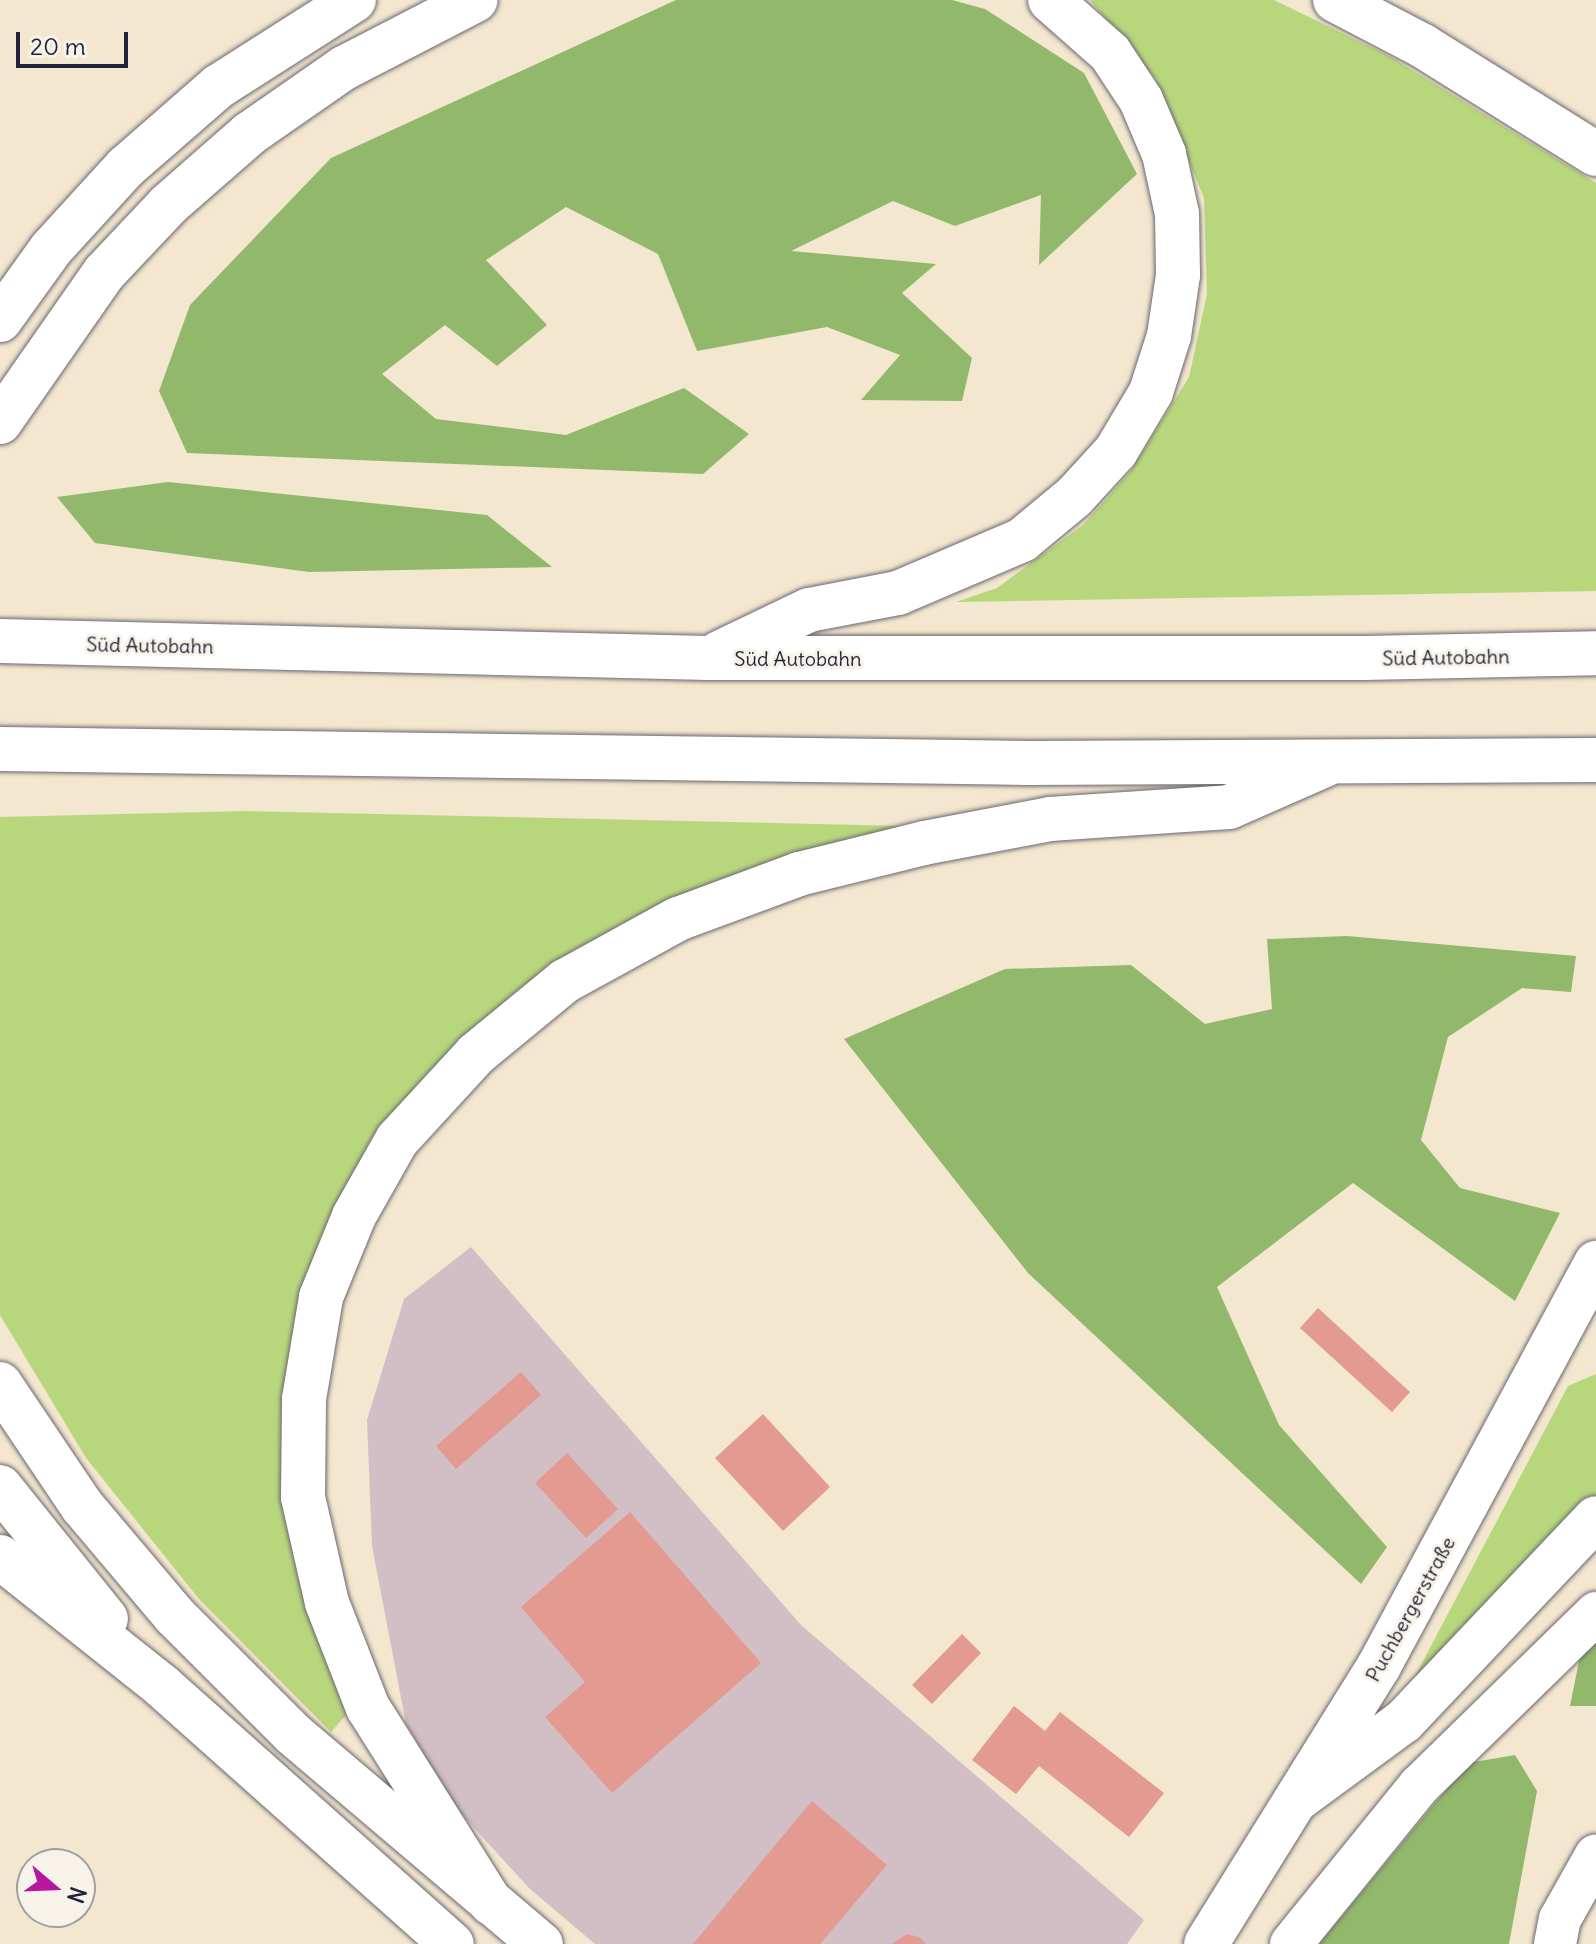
<!DOCTYPE html>
<meta charset="utf-8">
<style>
body{margin:0}
#map{position:relative;width:1596px;height:1944px;overflow:hidden;background:#f3e7d0;font-family:Delius,sans-serif}
div>[style]{position:absolute}
.industrial>*{inset:0;background:#d2bec5}
.green>*{inset:0;background:#b8d77d}
.forest>*{inset:0;background:#92b86c}
.building>*{inset:0;background:#e39a90}
.roads{filter:drop-shadow(0 0 2px #6b676f) drop-shadow(0 0 2px #6b676f)}
.minor>*{height:42px;margin:-21px;padding:0 21px;transform-origin:21px;border-radius:21px;background:#fff}
.major>*{height:44px;margin:-22px;padding:0 22px;transform-origin:22px;border-radius:22px;background:#fff}
.highway>*{height:44px;margin:-22px;padding:0 22px;transform-origin:22px;border-radius:22px;background:#fff}
span{translate:-50% -50%;white-space:nowrap;text-align:center;line-height:1.15;-webkit-text-stroke:6px #f7f3e8;paint-order:stroke}
.street-label{font-size:20px;color:#22223b}
.north{position:absolute;left:16px;top:1848px;width:80px;height:80px;box-sizing:border-box;background:#f7f3e8;border:2px solid #a29fa3;border-radius:50%;rotate:109deg;font-size:22px;font-weight:700;line-height:32px;text-align:center;color:#22223b}
.north::after{content:'';display:block;margin:auto;width:28px;height:36px;background:#b5179e;clip-path:polygon(50% 0,100% 100%,50% 72%,0 100%)}
.scale{position:absolute;left:16px;top:32px;width:112px;height:36px;box-sizing:border-box;border:4px solid #22223b;border-top:0;padding-left:10px;font-size:24px;line-height:28px;white-space:nowrap;color:#22223b;-webkit-text-stroke:6px #f7f3e8;paint-order:stroke}
</style>
<div id="map">
<div class="industrial">
<i style="clip-path:polygon(471px 1247px,801px 1625px,1144px 1920px,1127px 1944px,595px 1944px,530px 1889px,455px 1807px,406px 1724px,372px 1546px,367px 1420px,404px 1299px)"></i>
</div>
<div class="green">
<i style="clip-path:polygon(1090px 0,1274px 0,1391px 57px,1596px 183px,1596px 591px,956px 602px,997px 588px,1083px 525px,1130px 472px,1189px 377px,1207px 294px,1204px 198px,1155px 78px)"></i>
<i style="clip-path:polygon(247px 811px,903px 826px,540px 976px,336px 1208px,314px 1628px,346px 1715px,331px 1732px,199px 1599px,86px 1458px,0 1315px,0 817px)"></i>
<i style="clip-path:polygon(1596px 1374px,1596px 1506px,1412px 1682px,1568px 1386px)"></i>
</div>
<div class="forest">
<i style="clip-path:polygon(676px 0,952px 0,985px 9px,1084px 73px,1137px 174px,1039px 265px,1041px 195px,955px 226px,893px 201px,791px 251px,936px 264px,902px 293px,972px 358px,962px 401px,861px 400px,900px 355px,827px 327px,697px 351px,658px 254px,566px 207px,486px 260px,547px 325px,497px 366px,445px 325px,382px 374px,436px 419px,566px 435px,684px 388px,749px 434px,703px 474px,187px 453px,159px 391px,190px 305px,331px 158px)"></i>
<i style="clip-path:polygon(168px 482px,487px 515px,552px 567px,309px 572px,95px 543px,57px 497px)"></i>
<i style="clip-path:polygon(1347px 936px,1576px 956px,1571px 992px,1522px 988px,1448px 1037px,1421px 1140px,1460px 1188px,1560px 1213px,1515px 1301px,1353px 1183px,1217px 1287px,1279px 1425px,1387px 1547px,1361px 1584px,1028px 1273px,844px 1039px,1005px 969px,1131px 965px,1205px 1024px,1272px 1009px,1267px 939px)"></i>
<i style="clip-path:polygon(1596px 1633px,1596px 1706px,1570px 1706px,1582px 1646px)"></i>
<i style="clip-path:polygon(1515px 1755px,1537px 1791px,1509px 1944px,1319px 1944px,1468px 1763px)"></i>
</div>
<div class="building">
<i style="clip-path:polygon(1318px 1308px,1410px 1392px,1392px 1412px,1300px 1328px)"></i>
<i style="clip-path:polygon(521px 1372px,541px 1395px,456px 1469px,436px 1446px)"></i>
<i style="clip-path:polygon(763px 1414px,830px 1487px,783px 1531px,715px 1458px)"></i>
<i style="clip-path:polygon(567px 1453px,618px 1509px,586px 1538px,535px 1483px)"></i>
<i style="clip-path:polygon(630px 1512px,761px 1663px,612px 1793px,545px 1717px,585px 1682px,521px 1607px)"></i>
<i style="clip-path:polygon(962px 1634px,981px 1653px,932px 1704px,912px 1685px)"></i>
<i style="clip-path:polygon(1014px 1706px,1045px 1731px,1060px 1712px,1164px 1793px,1129px 1837px,1039px 1766px,1016px 1794px,972px 1760px)"></i>
<i style="clip-path:polygon(812px 1801px,887px 1865px,820px 1944px,693px 1944px)"></i>
<i style="clip-path:polygon(907px 1934px,919px 1937px,926px 1944px,892px 1944px)"></i>
</div>
<div class="roads">
<div class="minor">
<i style="left:1291px;top:1944px;width:203px;rotate:-51deg"></i>
<i style="left:1419px;top:1786px;width:248px;rotate:-44.3deg"></i>
<i style="left:1555px;top:1944px;width:25px;rotate:-79deg"></i>
<i style="left:1560px;top:1919px;width:73px;rotate:-60.6deg"></i>
</div>
<div class="major">
<i style="left:1206px;top:1944px;width:327px;rotate:-58.1deg"></i>
<i style="left:1379px;top:1666px;width:458px;rotate:-61.7deg"></i>
</div>
<div class="highway">
<i style="left:1335px;top:0;width:99px;rotate:27.6deg"></i>
<i style="left:1423px;top:46px;width:204px;rotate:32deg"></i>
<i style="left:0;top:320px;width:87px;rotate:-54.3deg"></i>
<i style="left:51px;top:249px;width:111px;rotate:-47.6deg"></i>
<i style="left:126px;top:167px;width:123px;rotate:-41.1deg"></i>
<i style="left:219px;top:86px;width:160px;rotate:-32.5deg"></i>
<i style="left:0;top:422px;width:182px;rotate:-55.1deg"></i>
<i style="left:104px;top:273px;width:93px;rotate:-46.7deg"></i>
<i style="left:168px;top:205px;width:108px;rotate:-41.2deg"></i>
<i style="left:249px;top:134px;width:116px;rotate:-34.8deg"></i>
<i style="left:344px;top:68px;width:148px;rotate:-27.3deg"></i>
<i style="left:0;top:641px;width:708px;rotate:1.38deg"></i>
<i style="left:708px;top:658px;width:656px"></i>
<i style="left:1364px;top:658px;width:232px;rotate:-1.2deg"></i>
<i style="left:719px;top:653px;width:100px;rotate:-25.5deg"></i>
<i style="left:809px;top:610px;width:91px;rotate:-10.8deg"></i>
<i style="left:898px;top:593px;width:135px;rotate:-23.1deg"></i>
<i style="left:1022px;top:540px;width:67px;rotate:-39.6deg"></i>
<i style="left:1074px;top:497px;width:62px;rotate:-47.6deg"></i>
<i style="left:1116px;top:451px;width:69px;rotate:-59.3deg"></i>
<i style="left:1151px;top:392px;width:59px;rotate:-72.2deg"></i>
<i style="left:1169px;top:336px;width:62px;rotate:-81.6deg"></i>
<i style="left:1178px;top:275px;width:61px;rotate:-90.9deg"></i>
<i style="left:1177px;top:214px;width:61px;rotate:-102.2deg"></i>
<i style="left:1164px;top:154px;width:59px;rotate:-113.1deg"></i>
<i style="left:1141px;top:100px;width:56px;rotate:-123.4deg"></i>
<i style="left:1110px;top:53px;width:80px;rotate:-138.5deg"></i>
<i style="left:0;top:749px;width:1027px;rotate:0.78deg"></i>
<i style="left:1027px;top:763px;width:569px;rotate:-0.3deg"></i>
<i style="left:0;top:1384px;width:147px;rotate:56.1deg"></i>
<i style="left:82px;top:1506px;width:143px;rotate:49.8deg"></i>
<i style="left:174px;top:1615px;width:168px;rotate:45deg"></i>
<i style="left:293px;top:1734px;width:325px;rotate:40.3deg"></i>
<i style="left:0;top:1487px;width:169px;rotate:51.2deg"></i>
<i style="left:0;top:1557px;width:207px;rotate:38.5deg"></i>
<i style="left:162px;top:1686px;width:388px;rotate:41.7deg"></i>
<i style="left:1299px;top:1798px;width:130px;rotate:-36.3deg"></i>
<i style="left:1404px;top:1721px;width:279px;rotate:-46.6deg"></i>
<i style="left:491px;top:1903px;width:231px;rotate:-122.2deg"></i>
<i style="left:368px;top:1708px;width:113px;rotate:-111.3deg"></i>
<i style="left:327px;top:1603px;width:109px;rotate:-102.8deg"></i>
<i style="left:303px;top:1497px;width:98px;rotate:-89.4deg"></i>
<i style="left:304px;top:1399px;width:103px;rotate:-80.5deg"></i>
<i style="left:321px;top:1297px;width:87px;rotate:-67.8deg"></i>
<i style="left:354px;top:1216px;width:87px;rotate:-60.5deg"></i>
<i style="left:397px;top:1140px;width:117px;rotate:-47.4deg"></i>
<i style="left:476px;top:1054px;width:115px;rotate:-39.4deg"></i>
<i style="left:565px;top:981px;width:129px;rotate:-28.8deg"></i>
<i style="left:678px;top:919px;width:129px;rotate:-20.4deg"></i>
<i style="left:799px;top:874px;width:129px;rotate:-13.9deg"></i>
<i style="left:924px;top:843px;width:128px;rotate:-10.8deg"></i>
<i style="left:1050px;top:819px;width:179px;rotate:-3.8deg"></i>
<i style="left:1229px;top:807px;width:105px;rotate:-23.6deg"></i>
</div>
</div>
<div class="street-label">
<span style="left:150px;top:645px;rotate:1deg">Süd Autobahn</span>
<span style="left:1446px;top:657px;rotate:-1deg">Süd Autobahn</span>
<span style="left:798px;top:658px">Süd Autobahn</span>
<span style="left:1410px;top:1609px;rotate:-61deg">Puchbergerstraße</span>
</div>
<div class="north">N</div>
<div class="scale">20 m</div>
</div>
